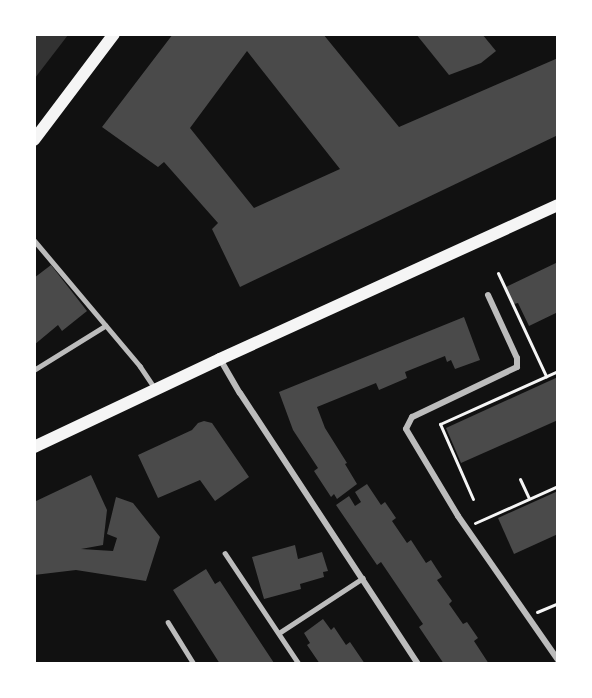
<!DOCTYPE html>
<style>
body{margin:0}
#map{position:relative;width:592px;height:698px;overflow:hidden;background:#111;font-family:"Fira Sans Condensed",sans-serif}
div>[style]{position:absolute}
.water>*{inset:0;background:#333}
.building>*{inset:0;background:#4a4a4a}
.path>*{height:3px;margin:-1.5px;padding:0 1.5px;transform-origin:1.5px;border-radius:1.5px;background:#f5f5f5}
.service>*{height:4.5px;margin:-2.25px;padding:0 2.25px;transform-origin:2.25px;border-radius:2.25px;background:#bcbcbc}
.minor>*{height:6px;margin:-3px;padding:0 3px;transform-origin:3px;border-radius:3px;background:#bcbcbc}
.secondary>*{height:12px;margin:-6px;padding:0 6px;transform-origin:6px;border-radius:6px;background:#f5f5f5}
span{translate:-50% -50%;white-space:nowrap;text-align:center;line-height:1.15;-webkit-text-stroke:6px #fff;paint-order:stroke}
.frame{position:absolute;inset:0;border:36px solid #fff;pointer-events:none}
</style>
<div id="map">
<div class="water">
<i style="clip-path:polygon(35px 34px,68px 35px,35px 78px,34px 35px)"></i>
</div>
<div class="building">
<i style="clip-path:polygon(evenodd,173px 34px,323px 34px,399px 127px,558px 58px,558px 135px,240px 287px,212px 229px,218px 223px,164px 162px,158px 167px,102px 127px,173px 34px,247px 51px,340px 169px,254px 208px,190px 128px,247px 51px)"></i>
<i style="clip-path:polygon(416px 34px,482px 34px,496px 51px,481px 63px,449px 75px)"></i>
<i style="clip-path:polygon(558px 262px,558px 312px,529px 326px,518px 303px,514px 304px,506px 287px)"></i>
<i style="clip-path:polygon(51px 265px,87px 311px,62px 331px,58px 325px,34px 345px,34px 278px)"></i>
<i style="clip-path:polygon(464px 317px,480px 360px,455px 369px,451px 360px,447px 362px,445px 356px,405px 372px,407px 378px,379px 390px,376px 383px,317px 407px,325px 428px,347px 463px,345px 464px,357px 484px,337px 499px,334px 494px,331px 497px,314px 471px,318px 468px,293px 430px,279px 392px)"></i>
<i style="clip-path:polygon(558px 377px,558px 420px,461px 463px,446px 428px)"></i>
<i style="clip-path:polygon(204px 421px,212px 423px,249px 477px,215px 501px,200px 480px,158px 498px,138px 455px,192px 430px,198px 423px)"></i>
<i style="clip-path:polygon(91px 475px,107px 510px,103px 545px,81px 549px,113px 551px,117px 538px,107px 534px,116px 497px,133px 503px,160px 537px,146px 581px,76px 570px,34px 575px,34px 502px)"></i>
<i style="clip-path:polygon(367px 484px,381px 505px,385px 502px,396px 518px,392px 521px,407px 543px,411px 540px,426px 563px,431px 560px,442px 577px,437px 580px,452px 601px,449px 604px,463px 624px,467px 622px,478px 638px,474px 641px,489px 664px,444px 664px,419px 627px,423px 624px,381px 562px,377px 565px,336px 505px,349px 496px,355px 506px,361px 502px,355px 492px)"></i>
<i style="clip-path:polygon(558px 491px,558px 534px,514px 554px,498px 518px)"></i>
<i style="clip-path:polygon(295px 545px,298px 559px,322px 552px,328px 571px,323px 572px,324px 577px,300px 584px,301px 589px,264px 599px,252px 557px)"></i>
<i style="clip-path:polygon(206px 569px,215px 584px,220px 581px,274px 663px,220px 664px,173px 590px)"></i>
<i style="clip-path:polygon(323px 619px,331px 630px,334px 627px,346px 645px,350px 642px,365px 664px,320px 664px,307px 645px,310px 643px,304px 633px)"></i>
</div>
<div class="path">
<i style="left:498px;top:273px;width:114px;rotate:65deg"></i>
<i style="left:520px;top:479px;width:21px;rotate:65deg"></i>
<i style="left:473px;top:499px;width:82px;rotate:-113.7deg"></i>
<i style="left:440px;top:424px;width:129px;rotate:-24.2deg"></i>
<i style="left:475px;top:523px;width:91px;rotate:-24deg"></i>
<i style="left:537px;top:612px;width:23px;rotate:-23deg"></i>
</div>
<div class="service">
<i style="left:34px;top:240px;width:165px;rotate:49.9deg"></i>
<i style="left:140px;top:366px;width:25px;rotate:56deg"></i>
<i style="left:34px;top:370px;width:84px;rotate:-31.8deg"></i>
<i style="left:225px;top:553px;width:133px;rotate:56.3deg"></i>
<i style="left:168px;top:622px;width:49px;rotate:58.2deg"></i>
<i style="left:279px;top:633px;width:100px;rotate:-33.2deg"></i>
</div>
<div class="minor">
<i style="left:488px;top:295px;width:69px;rotate:65.3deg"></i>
<i style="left:517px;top:358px;width:9px;rotate:90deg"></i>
<i style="left:517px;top:367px;width:116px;rotate:154.5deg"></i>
<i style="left:412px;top:417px;width:13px;rotate:117deg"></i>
<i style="left:406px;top:429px;width:101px;rotate:59.1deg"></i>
<i style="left:458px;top:516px;width:175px;rotate:55.2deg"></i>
<i style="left:220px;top:359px;width:39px;rotate:60deg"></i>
<i style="left:240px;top:393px;width:324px;rotate:56.7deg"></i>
</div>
<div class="secondary">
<i style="left:34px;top:140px;width:133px;rotate:-53deg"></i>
<i style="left:34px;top:447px;width:206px;rotate:-25.3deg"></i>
<i style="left:220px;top:359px;width:371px;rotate:-24.5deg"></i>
</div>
<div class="frame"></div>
</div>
